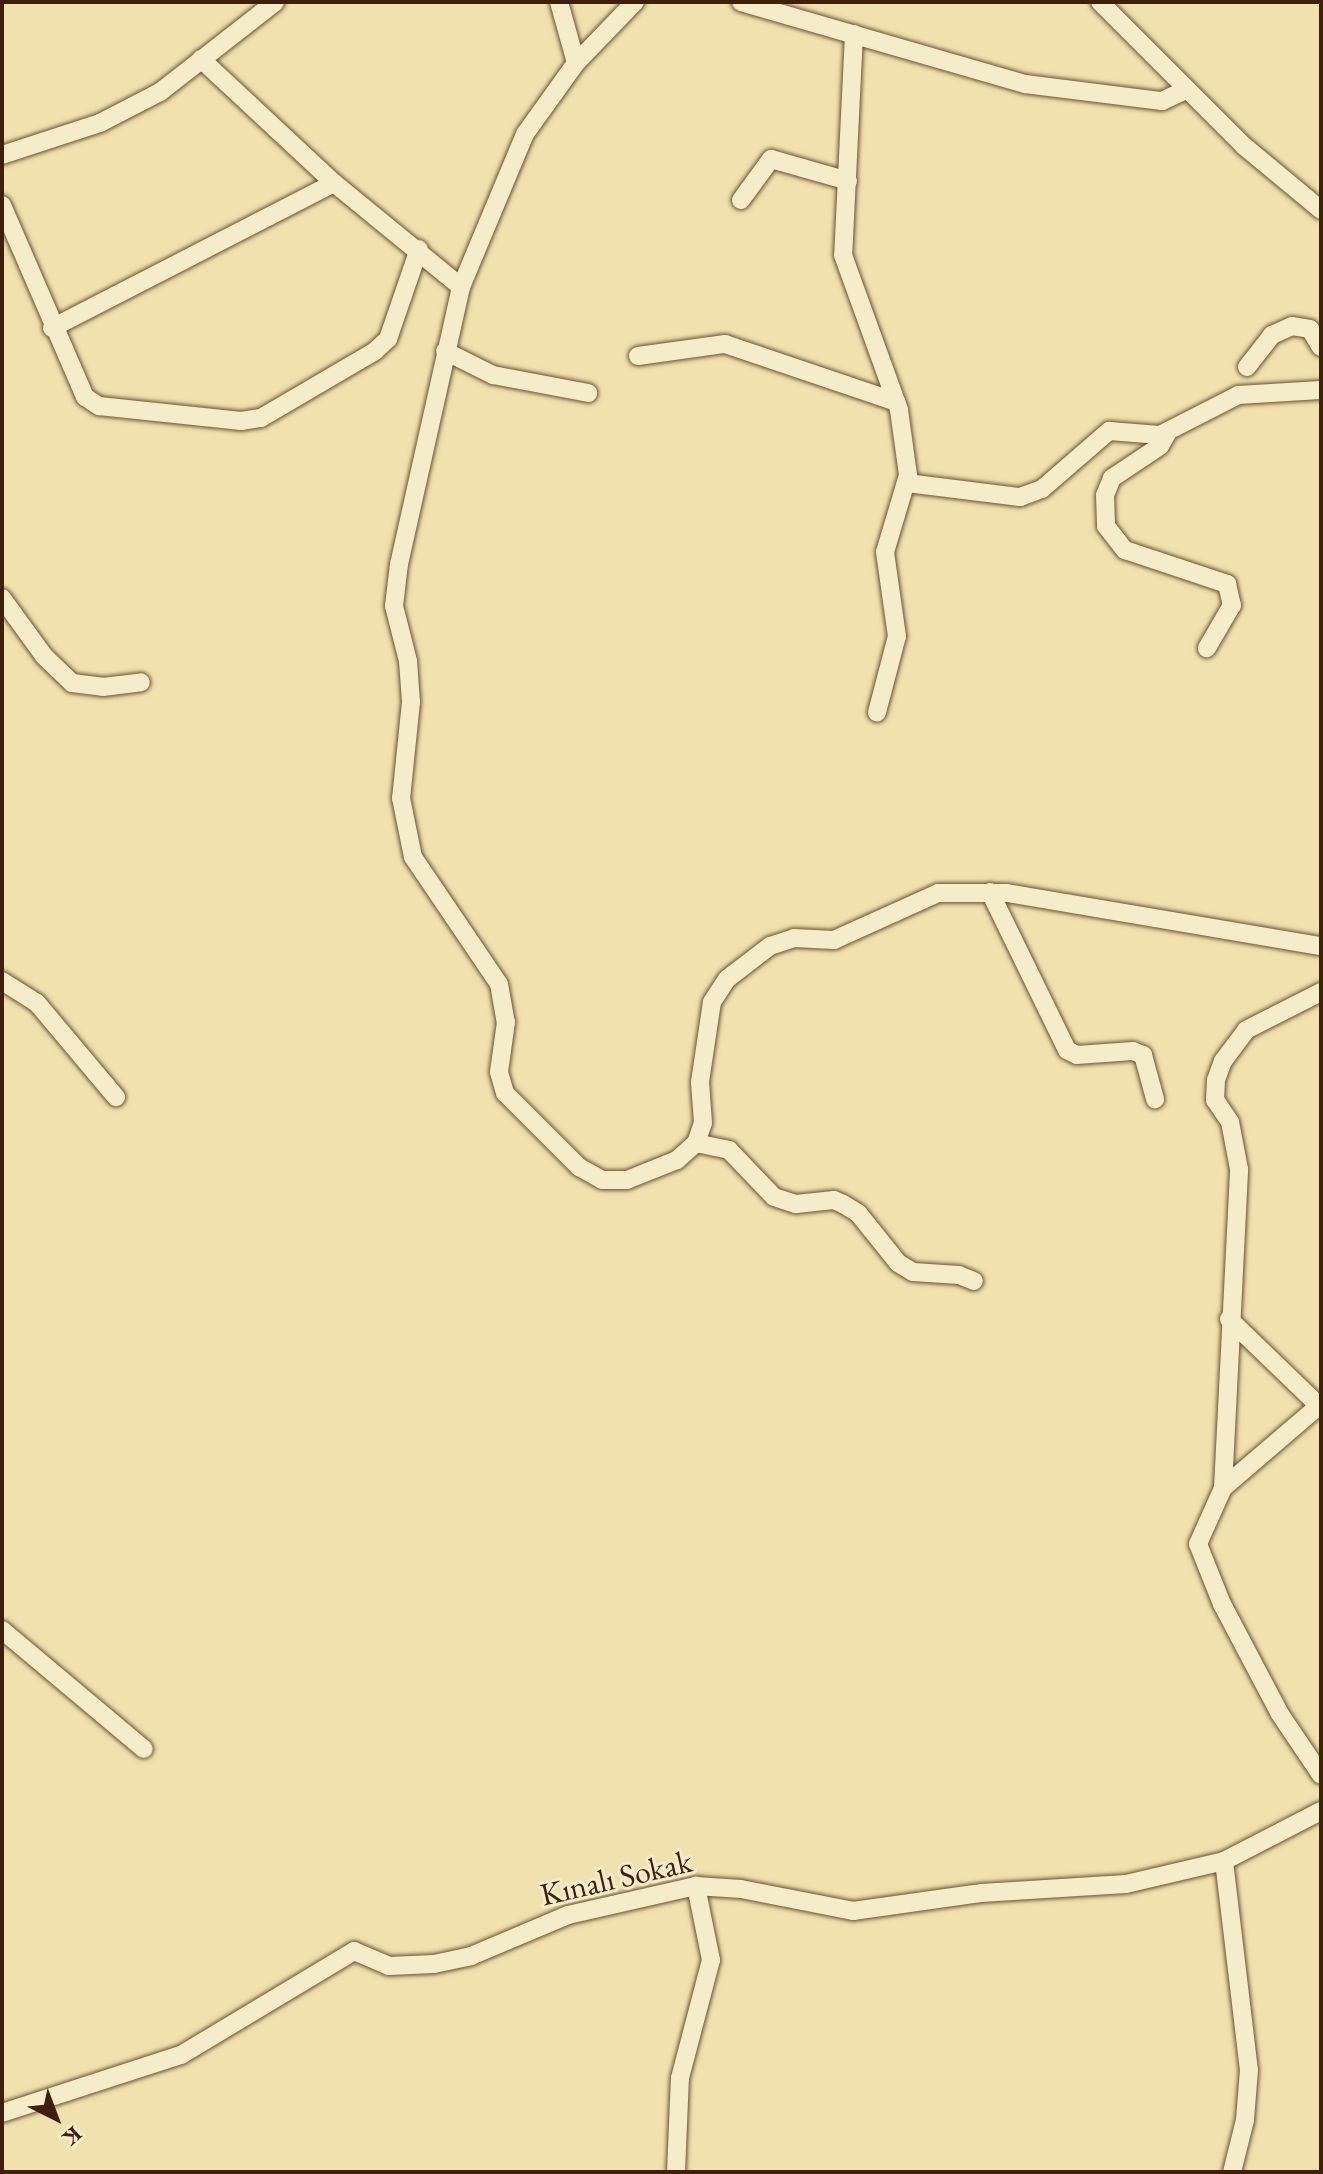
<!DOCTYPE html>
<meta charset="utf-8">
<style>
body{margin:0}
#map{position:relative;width:1323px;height:2174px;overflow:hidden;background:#f0e1ae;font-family:"EB Garamond",serif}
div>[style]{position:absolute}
.roads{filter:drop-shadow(0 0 2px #6b5034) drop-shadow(0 0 2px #6b5034)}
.minor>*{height:18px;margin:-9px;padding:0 9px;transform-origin:9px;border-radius:9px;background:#f5ecca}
span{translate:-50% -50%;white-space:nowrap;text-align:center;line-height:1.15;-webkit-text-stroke:6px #f5ecca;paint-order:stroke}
.street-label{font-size:32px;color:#3f1f0c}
.frame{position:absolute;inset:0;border:4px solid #3f1f0c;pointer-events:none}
.north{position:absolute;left:16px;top:2078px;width:80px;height:80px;-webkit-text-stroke:6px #f5ecca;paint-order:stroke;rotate:138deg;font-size:22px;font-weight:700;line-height:32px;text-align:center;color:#3f1f0c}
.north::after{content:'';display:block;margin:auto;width:28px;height:36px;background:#3f1f0c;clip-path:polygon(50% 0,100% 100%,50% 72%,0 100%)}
</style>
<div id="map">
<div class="roads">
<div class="minor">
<i style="left:559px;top:2px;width:63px;rotate:74.4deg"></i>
<i style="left:741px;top:2px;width:296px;rotate:16.1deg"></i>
<i style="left:1025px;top:84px;width:138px;rotate:7.1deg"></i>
<i style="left:1162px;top:101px;width:26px;rotate:-25deg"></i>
<i style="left:1100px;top:2px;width:204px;rotate:45deg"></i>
<i style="left:1244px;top:146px;width:100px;rotate:39.7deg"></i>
<i style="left:854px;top:34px;width:221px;rotate:92.8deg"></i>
<i style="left:843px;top:255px;width:165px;rotate:70.1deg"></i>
<i style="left:899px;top:410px;width:66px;rotate:82.1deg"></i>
<i style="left:908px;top:475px;width:80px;rotate:106.6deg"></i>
<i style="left:885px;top:552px;width:85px;rotate:81.9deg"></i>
<i style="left:897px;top:636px;width:79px;rotate:104.7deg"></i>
<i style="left:201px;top:59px;width:182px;rotate:43deg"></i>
<i style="left:334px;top:183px;width:164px;rotate:39.3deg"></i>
<i style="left:461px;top:287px;width:284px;rotate:102.6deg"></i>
<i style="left:399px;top:564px;width:42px;rotate:96.8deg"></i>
<i style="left:394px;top:606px;width:57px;rotate:75.7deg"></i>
<i style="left:408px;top:661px;width:41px;rotate:85.8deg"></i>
<i style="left:411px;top:702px;width:97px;rotate:95.9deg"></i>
<i style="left:401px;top:798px;width:60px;rotate:78.5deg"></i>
<i style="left:413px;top:857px;width:153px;rotate:55.9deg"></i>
<i style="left:499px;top:984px;width:39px;rotate:80deg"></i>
<i style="left:506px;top:1022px;width:50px;rotate:98deg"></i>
<i style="left:499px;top:1072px;width:22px;rotate:74deg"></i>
<i style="left:505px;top:1093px;width:105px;rotate:45deg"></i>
<i style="left:579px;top:1167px;width:26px;rotate:29deg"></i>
<i style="left:602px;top:1180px;width:25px"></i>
<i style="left:627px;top:1180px;width:54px;rotate:-21.8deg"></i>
<i style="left:677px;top:1160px;width:25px;rotate:-42deg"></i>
<i style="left:696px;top:1143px;width:21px;rotate:-71deg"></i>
<i style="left:703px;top:1123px;width:41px;rotate:-94.2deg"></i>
<i style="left:700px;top:1082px;width:81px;rotate:-81.5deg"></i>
<i style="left:712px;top:1002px;width:27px;rotate:-57deg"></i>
<i style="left:727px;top:979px;width:54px;rotate:-37.5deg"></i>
<i style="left:770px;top:946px;width:25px;rotate:-18deg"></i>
<i style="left:794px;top:938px;width:40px;rotate:2.9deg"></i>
<i style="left:834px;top:940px;width:114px;rotate:-24.3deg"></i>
<i style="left:938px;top:893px;width:69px"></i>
<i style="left:1007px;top:893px;width:318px;rotate:9.6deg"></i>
<i style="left:2px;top:155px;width:103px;rotate:-18.1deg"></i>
<i style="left:100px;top:123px;width:68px;rotate:-27.3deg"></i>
<i style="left:160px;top:92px;width:146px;rotate:-38deg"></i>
<i style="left:741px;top:200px;width:51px;rotate:-53.8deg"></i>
<i style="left:771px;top:159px;width:80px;rotate:15.9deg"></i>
<i style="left:2px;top:205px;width:209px;rotate:66.6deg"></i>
<i style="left:85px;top:397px;width:17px;rotate:33deg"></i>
<i style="left:99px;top:406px;width:143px;rotate:6deg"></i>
<i style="left:241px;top:421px;width:20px;rotate:-9deg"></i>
<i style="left:261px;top:418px;width:132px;rotate:-30.4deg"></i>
<i style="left:375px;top:351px;width:18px;rotate:-43deg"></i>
<i style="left:388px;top:339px;width:95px;rotate:-71deg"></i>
<i style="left:461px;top:287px;width:166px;rotate:-67.3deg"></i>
<i style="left:525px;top:134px;width:87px;rotate:-54.3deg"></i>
<i style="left:576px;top:63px;width:85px;rotate:-46deg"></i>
<i style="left:52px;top:328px;width:317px;rotate:-27.2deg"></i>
<i style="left:445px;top:351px;width:54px;rotate:26.6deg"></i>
<i style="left:493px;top:375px;width:97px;rotate:10.7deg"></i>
<i style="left:638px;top:356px;width:88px;rotate:-7.9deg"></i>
<i style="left:725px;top:344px;width:181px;rotate:18.7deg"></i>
<i style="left:1247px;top:367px;width:41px;rotate:-52deg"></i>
<i style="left:1272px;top:335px;width:22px;rotate:-24deg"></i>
<i style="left:1292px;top:326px;width:18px;rotate:9deg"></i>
<i style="left:1310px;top:329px;width:21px;rotate:59deg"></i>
<i style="left:1168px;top:432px;width:16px;rotate:120deg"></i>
<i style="left:1160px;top:446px;width:58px;rotate:146.3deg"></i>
<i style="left:1112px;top:478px;width:18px;rotate:112deg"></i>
<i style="left:1105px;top:495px;width:31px;rotate:88deg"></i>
<i style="left:1106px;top:526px;width:31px;rotate:52deg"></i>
<i style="left:1125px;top:550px;width:108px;rotate:18.4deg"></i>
<i style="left:1227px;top:584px;width:22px;rotate:77deg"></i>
<i style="left:1232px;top:605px;width:50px;rotate:120.2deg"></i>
<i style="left:907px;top:483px;width:114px;rotate:7.1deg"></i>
<i style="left:1020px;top:497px;width:23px;rotate:-20deg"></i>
<i style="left:1042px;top:489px;width:89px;rotate:-40.9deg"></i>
<i style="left:1109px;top:431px;width:51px;rotate:4.5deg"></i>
<i style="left:1160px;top:435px;width:88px;rotate:-27.1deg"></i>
<i style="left:1238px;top:395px;width:83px;rotate:-3.4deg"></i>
<i style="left:2px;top:598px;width:72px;rotate:54.1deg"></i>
<i style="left:44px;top:656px;width:39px;rotate:44deg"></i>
<i style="left:72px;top:683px;width:31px;rotate:7deg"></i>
<i style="left:103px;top:687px;width:38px;rotate:-7deg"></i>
<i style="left:990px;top:892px;width:176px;rotate:64deg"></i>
<i style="left:1067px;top:1050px;width:11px;rotate:27deg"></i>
<i style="left:1077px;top:1055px;width:56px;rotate:-4.1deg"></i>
<i style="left:1133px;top:1051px;width:11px;rotate:22deg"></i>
<i style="left:1143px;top:1055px;width:46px;rotate:74.7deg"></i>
<i style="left:2px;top:981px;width:41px;rotate:32.2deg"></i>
<i style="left:37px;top:1003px;width:123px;rotate:50deg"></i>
<i style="left:696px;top:1143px;width:34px;rotate:12deg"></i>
<i style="left:729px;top:1150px;width:65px;rotate:46.2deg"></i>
<i style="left:774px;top:1197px;width:23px;rotate:18deg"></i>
<i style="left:796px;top:1204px;width:38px;rotate:-6deg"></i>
<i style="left:834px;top:1200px;width:10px;rotate:24deg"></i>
<i style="left:843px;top:1204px;width:17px;rotate:31deg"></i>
<i style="left:858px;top:1213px;width:64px;rotate:51.3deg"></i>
<i style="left:898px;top:1263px;width:17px;rotate:31deg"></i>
<i style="left:913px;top:1272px;width:46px;rotate:3.7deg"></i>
<i style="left:959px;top:1275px;width:16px;rotate:22deg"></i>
<i style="left:1229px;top:1319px;width:125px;rotate:44deg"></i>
<i style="left:1321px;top:1404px;width:129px;rotate:139.4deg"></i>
<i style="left:1223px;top:1488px;width:61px;rotate:114.1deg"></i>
<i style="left:1198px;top:1544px;width:65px;rotate:68.2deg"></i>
<i style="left:1222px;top:1604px;width:124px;rotate:62.2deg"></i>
<i style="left:1280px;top:1714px;width:73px;rotate:56.1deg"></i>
<i style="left:1223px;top:1488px;width:319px;rotate:-87.1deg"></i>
<i style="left:1239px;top:1169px;width:48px;rotate:-100.8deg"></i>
<i style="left:1230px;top:1122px;width:27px;rotate:-124deg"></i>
<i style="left:1215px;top:1100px;width:20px;rotate:-87deg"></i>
<i style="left:1216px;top:1080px;width:20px;rotate:-70deg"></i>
<i style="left:1223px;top:1061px;width:39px;rotate:-53deg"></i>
<i style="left:1246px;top:1030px;width:84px;rotate:-26.9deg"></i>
<i style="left:2px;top:1630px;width:185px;rotate:40deg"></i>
<i style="left:1224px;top:1861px;width:210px;rotate:83.2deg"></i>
<i style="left:1249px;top:2070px;width:50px;rotate:94.6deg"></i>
<i style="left:1245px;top:2120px;width:54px;rotate:104deg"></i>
<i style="left:2px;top:2113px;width:188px;rotate:-18deg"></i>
<i style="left:181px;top:2055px;width:202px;rotate:-31deg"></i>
<i style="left:354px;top:1951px;width:38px;rotate:23deg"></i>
<i style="left:389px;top:1966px;width:45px;rotate:-2.5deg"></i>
<i style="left:434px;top:1964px;width:38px;rotate:-12deg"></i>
<i style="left:471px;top:1956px;width:105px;rotate:-22.9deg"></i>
<i style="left:568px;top:1915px;width:131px;rotate:-12.8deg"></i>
<i style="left:696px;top:1886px;width:45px;rotate:3.8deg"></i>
<i style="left:741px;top:1889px;width:114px;rotate:11.1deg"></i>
<i style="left:853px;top:1911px;width:129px;rotate:-8deg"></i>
<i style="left:981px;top:1893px;width:145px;rotate:-3.6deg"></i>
<i style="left:1126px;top:1884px;width:101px;rotate:-13.2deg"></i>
<i style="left:1224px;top:1861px;width:109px;rotate:-27.3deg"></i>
<i style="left:676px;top:2172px;width:94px;rotate:-87.6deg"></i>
<i style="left:680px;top:2078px;width:122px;rotate:-75.3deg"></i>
<i style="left:711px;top:1960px;width:76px;rotate:-101.5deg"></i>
</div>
</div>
<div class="street-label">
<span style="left:616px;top:1878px;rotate:-13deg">Kınalı Sokak</span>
</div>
<div class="frame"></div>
<div class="north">K</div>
</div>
